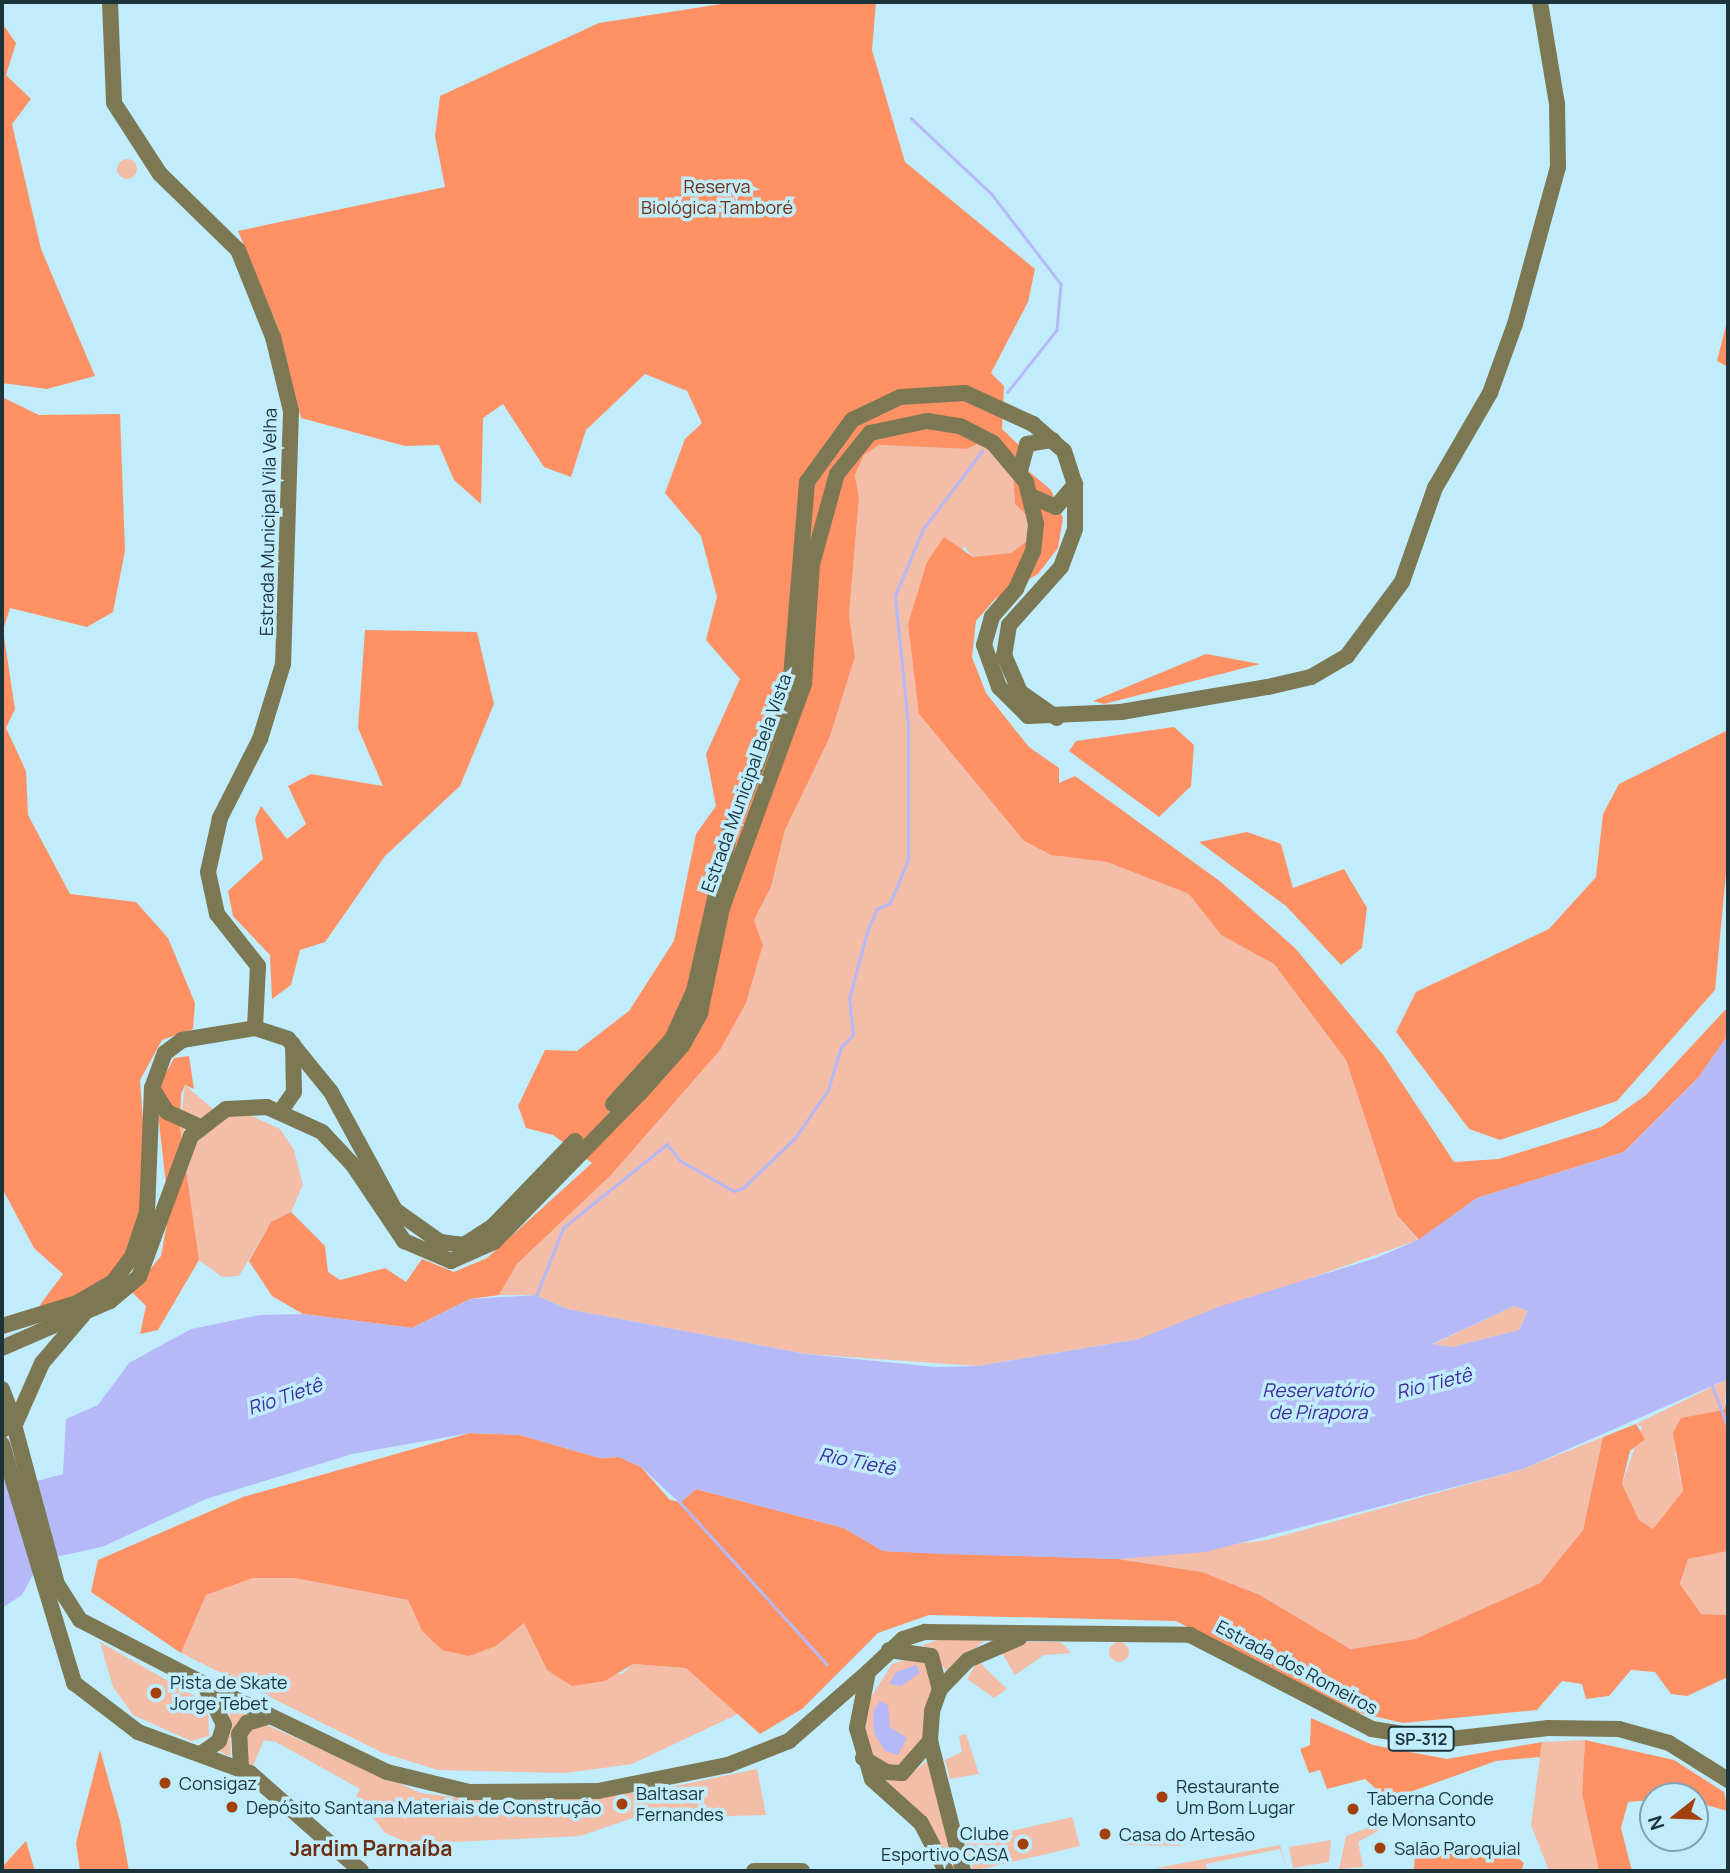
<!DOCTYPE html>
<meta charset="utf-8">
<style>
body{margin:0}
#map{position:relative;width:1730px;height:1873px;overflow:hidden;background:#c0ecfc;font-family:Manrope,sans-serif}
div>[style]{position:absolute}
.green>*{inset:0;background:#f4bda7}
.round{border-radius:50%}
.forest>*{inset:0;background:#ff9164}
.water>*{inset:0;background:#b6b9f7}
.stream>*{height:2.5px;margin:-1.25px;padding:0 1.25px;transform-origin:1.25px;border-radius:1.25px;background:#b6b9f7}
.major>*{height:16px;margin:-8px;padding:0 8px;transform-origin:8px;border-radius:8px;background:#7c7853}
.major-bridge>*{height:16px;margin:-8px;padding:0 8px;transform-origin:8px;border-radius:8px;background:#7c7853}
.dots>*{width:19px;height:19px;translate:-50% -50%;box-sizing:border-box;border:4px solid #c0ecfc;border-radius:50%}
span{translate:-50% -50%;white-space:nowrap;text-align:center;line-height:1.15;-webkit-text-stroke:7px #c0ecfc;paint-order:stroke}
.shield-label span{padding:2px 5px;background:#c0ecfc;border:2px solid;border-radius:5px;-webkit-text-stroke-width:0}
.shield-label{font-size:16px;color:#1d333b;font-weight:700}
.park-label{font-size:18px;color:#732f0f}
.street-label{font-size:18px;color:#1d333b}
.poi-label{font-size:18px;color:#1d333b}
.left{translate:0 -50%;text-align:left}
.right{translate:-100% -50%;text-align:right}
.water-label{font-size:19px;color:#3f2c9f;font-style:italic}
.quarter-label{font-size:21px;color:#6d2d10;font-weight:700}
.frame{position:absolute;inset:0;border:4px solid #1d333b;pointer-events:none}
.north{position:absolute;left:1639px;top:1782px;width:70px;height:70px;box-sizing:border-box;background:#c0ecfc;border:2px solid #7fa2af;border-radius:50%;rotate:252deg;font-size:19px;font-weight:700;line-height:28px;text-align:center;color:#1d333b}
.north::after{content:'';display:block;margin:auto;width:24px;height:32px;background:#a4400b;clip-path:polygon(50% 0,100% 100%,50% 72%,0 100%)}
</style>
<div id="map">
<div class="green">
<i class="round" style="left:117px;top:159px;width:20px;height:20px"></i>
<i style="clip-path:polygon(989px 438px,1012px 460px,1015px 504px,1032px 521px,1034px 536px,1011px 553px,973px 557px,964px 546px,919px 714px,1024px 841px,1051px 855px,1107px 862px,1189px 894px,1221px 935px,1274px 964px,1346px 1060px,1397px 1215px,1418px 1240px,1139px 1339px,978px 1366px,806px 1354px,567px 1309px,536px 1295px,499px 1295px,517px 1264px,611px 1175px,719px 1050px,746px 1003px,763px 945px,754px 920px,771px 887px,785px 830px,829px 739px,855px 657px,849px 615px,859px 498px,855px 475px,864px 455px,879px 445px,967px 449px)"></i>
<i style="clip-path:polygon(185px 1085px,220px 1115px,241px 1111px,280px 1129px,294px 1150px,303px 1185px,291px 1212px,271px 1222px,239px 1276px,222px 1277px,199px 1260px,180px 1127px)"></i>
<i style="clip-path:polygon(1514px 1306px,1528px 1311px,1519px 1330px,1452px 1347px,1431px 1345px)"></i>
<i style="clip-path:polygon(1728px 1379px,1724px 1410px,1675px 1452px,1683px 1491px,1653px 1529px,1639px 1520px,1622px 1484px,1642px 1427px,1636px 1424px)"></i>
<i style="clip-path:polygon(1603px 1437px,1583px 1530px,1540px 1583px,1415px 1639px,1349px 1649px,1260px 1595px,1202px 1572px,1118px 1559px,1267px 1540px,1523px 1469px)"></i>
<i style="clip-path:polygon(1728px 1551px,1728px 1615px,1701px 1614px,1680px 1585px,1688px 1559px)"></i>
<i style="clip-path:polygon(253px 1578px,295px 1578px,408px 1600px,422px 1631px,442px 1650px,496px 1646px,524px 1623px,547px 1670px,622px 1674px,633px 1664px,686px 1668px,740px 1713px,632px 1764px,566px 1773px,438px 1770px,383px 1753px,181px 1653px,206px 1595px)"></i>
<i style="clip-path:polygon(941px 1639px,983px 1639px,984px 1641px,947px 1671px,923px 1645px)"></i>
<i style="clip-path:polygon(100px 1642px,198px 1698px,208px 1709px,209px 1736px,191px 1741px,133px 1715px,113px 1687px)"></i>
<i style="clip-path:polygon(1017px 1642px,1061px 1642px,1071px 1653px,1044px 1655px,1015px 1675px,1002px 1653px)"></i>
<i class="round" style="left:1109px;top:1642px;width:20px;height:20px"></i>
<i style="clip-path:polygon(920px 1655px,936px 1678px,921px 1742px,904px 1766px,876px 1763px,865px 1731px,868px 1702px,892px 1664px)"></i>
<i style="clip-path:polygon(978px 1661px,1007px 1689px,994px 1698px,967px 1679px)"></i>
<i style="clip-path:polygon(232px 1707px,246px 1714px,230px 1739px,231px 1756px,226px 1755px,220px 1751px)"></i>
<i style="clip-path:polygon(262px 1723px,421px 1793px,501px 1803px,652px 1791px,757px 1769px,766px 1815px,697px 1817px,665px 1807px,580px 1836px,411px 1844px,385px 1833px,356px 1796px,360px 1789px,276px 1742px,264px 1740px,252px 1768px,248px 1765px,246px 1732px)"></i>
<i style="clip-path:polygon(966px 1734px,979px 1774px,950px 1779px,945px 1760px,962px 1752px,959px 1736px)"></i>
<i style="clip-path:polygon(1585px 1740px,1582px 1794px,1599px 1871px,1549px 1871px,1531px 1825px,1542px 1742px)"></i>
<i style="clip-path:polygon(927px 1761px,957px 1871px,950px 1871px,884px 1784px,884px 1777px,907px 1777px)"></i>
<i style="clip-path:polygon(1417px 1809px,1358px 1842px,1363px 1867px,1339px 1869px,1346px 1836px)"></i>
<i style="clip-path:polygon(1072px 1817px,1080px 1846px,973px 1871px,965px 1842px)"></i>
<i style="clip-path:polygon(1176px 1828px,1181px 1846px,1126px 1845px,1126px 1842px)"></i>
<i style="clip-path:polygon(1331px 1840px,1329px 1862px,1293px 1868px,1289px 1847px)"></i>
<i style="clip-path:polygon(1280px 1845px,1288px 1871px,1280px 1849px,1206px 1864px,1207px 1871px,1156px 1868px)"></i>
</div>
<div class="forest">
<i style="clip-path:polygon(734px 2px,876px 2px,872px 50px,905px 162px,1035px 269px,1028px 302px,991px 373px,1004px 386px,1002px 429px,1024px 450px,1026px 469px,1051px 490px,1063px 518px,1058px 548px,1038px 574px,995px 599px,976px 621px,972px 657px,986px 693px,1029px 747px,1059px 768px,1059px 783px,1075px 776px,1221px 882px,1296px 949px,1384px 1056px,1454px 1162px,1499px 1159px,1601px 1127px,1646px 1095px,1726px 1009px,1728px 1035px,1699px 1077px,1624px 1152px,1477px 1198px,1419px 1240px,1397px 1215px,1346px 1060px,1274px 964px,1221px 935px,1189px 894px,1107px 862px,1051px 855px,1024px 841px,919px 714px,908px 624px,927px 562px,944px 537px,973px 557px,1011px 553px,1034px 536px,1032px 521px,1015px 504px,1012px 460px,989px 438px,967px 449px,879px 445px,864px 455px,855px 475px,859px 498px,849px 615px,855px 657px,829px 739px,785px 830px,771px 887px,754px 920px,763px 945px,746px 1003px,720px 1050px,611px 1175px,517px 1264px,499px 1295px,470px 1299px,412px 1328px,303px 1314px,272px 1296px,249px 1261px,271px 1222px,291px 1212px,325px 1246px,328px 1272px,340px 1280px,385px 1268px,406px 1282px,422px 1259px,454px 1272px,487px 1258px,592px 1163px,553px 1135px,526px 1128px,518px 1106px,545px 1050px,577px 1051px,629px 1011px,674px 941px,696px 834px,716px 806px,706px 754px,740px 679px,706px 640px,717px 597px,701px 536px,665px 493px,685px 439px,702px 423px,687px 391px,645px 374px,586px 430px,571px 477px,544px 467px,503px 404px,483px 418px,481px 504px,454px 480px,439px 445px,405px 446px,301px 418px,279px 330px,238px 231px,445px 187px,435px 136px,440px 96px,599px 23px)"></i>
<i style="clip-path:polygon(2px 23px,16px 43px,6px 75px,31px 99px,12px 124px,41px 249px,95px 376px,47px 389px,2px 383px)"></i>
<i style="clip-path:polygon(1728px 317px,1728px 367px,1717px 361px)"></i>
<i style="clip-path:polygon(2px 397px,39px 415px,120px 414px,125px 551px,113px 612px,87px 627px,10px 608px,3px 630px,15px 709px,6px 728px,26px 771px,28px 815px,70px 894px,136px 902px,168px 938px,195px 1003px,193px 1029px,162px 1040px,140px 1080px,149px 1206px,137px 1263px,48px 1313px,40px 1305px,63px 1274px,34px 1248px,2px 1188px)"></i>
<i style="clip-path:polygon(365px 630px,477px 632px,494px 704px,460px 786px,385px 856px,325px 942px,300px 950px,291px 985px,272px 999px,270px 955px,233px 916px,228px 891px,263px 859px,255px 819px,261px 806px,287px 839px,306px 824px,288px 786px,311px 774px,383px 786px,358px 728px)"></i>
<i style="clip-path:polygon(1206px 654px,1260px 664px,1104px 704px,1093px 701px)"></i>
<i style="clip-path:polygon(1174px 727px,1194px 745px,1191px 786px,1159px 817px,1069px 751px,1076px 741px)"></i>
<i style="clip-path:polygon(1728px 730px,1728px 852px,1715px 990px,1617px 1101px,1500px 1140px,1469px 1129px,1396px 1032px,1416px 992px,1549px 929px,1596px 877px,1603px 814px,1619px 784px)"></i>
<i style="clip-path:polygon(1247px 832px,1281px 844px,1293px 888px,1344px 869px,1367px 908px,1362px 948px,1341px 965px,1286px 906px,1199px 842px)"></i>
<i style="clip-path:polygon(189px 1056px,194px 1089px,185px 1085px,181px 1094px,180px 1127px,199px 1260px,158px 1330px,140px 1334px,146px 1306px,132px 1292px,161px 1256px,169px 1212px,157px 1104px,161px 1082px,174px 1058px)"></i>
<i style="clip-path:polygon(1728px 1397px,1728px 1551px,1688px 1559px,1680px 1584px,1701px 1614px,1728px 1615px,1728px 1677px,1687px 1696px,1671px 1694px,1655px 1672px,1631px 1670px,1609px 1696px,1586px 1699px,1582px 1684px,1562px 1681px,1537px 1710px,1403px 1723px,1351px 1711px,1176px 1621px,929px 1615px,878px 1633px,802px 1709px,760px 1734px,686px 1668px,633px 1664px,605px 1681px,572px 1686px,547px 1670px,524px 1623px,496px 1646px,469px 1656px,442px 1650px,422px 1631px,408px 1600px,295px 1578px,253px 1578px,206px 1595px,181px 1653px,91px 1592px,98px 1560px,243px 1497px,470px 1433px,520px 1435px,600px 1458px,619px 1457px,641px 1467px,670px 1500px,681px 1502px,696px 1489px,844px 1528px,883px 1551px,1118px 1559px,1202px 1572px,1260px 1595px,1350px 1649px,1415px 1639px,1540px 1583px,1583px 1530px,1603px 1437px,1636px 1424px,1645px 1439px,1630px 1451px,1622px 1484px,1639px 1520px,1653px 1529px,1683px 1491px,1673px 1433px,1681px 1418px,1724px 1410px)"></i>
<i style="clip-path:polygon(1311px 1718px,1373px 1745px,1447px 1759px,1542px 1742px,1540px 1757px,1496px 1761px,1388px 1800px,1365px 1779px,1327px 1789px,1320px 1770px,1309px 1773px,1300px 1749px,1310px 1745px)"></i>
<i style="clip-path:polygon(1585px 1740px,1674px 1760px,1724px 1792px,1728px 1811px,1695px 1802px,1695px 1796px,1628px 1802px,1621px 1828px,1632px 1871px,1599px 1871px,1582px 1794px)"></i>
<i style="clip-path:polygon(100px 1750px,120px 1821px,129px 1871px,80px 1871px,76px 1843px)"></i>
<i style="clip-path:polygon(26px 1841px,35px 1871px,2px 1871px,2px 1867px)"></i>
<i style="clip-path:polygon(1423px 1847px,1513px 1854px,1524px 1863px,1521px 1871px,1414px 1871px,1415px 1850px)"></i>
</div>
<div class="water">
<i style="clip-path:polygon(evenodd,1728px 1035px,1728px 1379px,1523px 1469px,1206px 1552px,1118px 1559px,941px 1554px,883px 1551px,844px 1528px,696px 1489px,680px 1503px,641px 1467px,619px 1457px,600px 1458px,520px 1435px,470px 1433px,352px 1454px,206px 1499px,102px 1547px,41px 1560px,22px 1595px,2px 1608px,2px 1476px,22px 1485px,63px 1474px,66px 1419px,98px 1405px,129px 1363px,191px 1329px,260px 1315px,303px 1314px,412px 1328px,470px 1299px,536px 1295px,567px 1309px,806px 1354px,935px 1367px,978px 1366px,1139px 1339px,1218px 1307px,1376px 1258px,1418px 1240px,1477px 1198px,1624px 1152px,1699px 1077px,1728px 1035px,1514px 1306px,1528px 1311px,1519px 1330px,1452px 1347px,1432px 1344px,1514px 1306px)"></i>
<i style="clip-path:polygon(916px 1665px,920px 1673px,901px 1686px,889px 1684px,896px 1672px)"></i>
<i style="clip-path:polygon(880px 1701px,888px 1705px,890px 1727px,907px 1738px,898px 1755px,885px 1751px,874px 1733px,873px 1712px)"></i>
</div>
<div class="stream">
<i style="left:911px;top:118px;width:110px;rotate:43.2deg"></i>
<i style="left:991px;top:193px;width:115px;rotate:52.4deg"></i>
<i style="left:1061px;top:284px;width:46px;rotate:95deg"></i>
<i style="left:1057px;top:330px;width:79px;rotate:128.3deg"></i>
<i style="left:536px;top:1296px;width:73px;rotate:-68.3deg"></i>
<i style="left:563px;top:1228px;width:134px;rotate:-38.9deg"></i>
<i style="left:667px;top:1144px;width:22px;rotate:51deg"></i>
<i style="left:681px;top:1161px;width:61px;rotate:29.5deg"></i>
<i style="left:734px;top:1191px;width:9px;rotate:-18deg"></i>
<i style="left:743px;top:1188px;width:72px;rotate:-43.9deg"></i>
<i style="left:795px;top:1138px;width:58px;rotate:-55.5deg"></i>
<i style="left:828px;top:1090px;width:45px;rotate:-73.2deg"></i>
<i style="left:841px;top:1047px;width:17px;rotate:-45deg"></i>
<i style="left:853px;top:1035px;width:36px;rotate:-96deg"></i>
<i style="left:849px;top:999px;width:69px;rotate:-75deg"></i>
<i style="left:867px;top:932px;width:25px;rotate:-67deg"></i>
<i style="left:877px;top:909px;width:14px;rotate:-25deg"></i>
<i style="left:890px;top:903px;width:47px;rotate:-67.3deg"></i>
<i style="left:908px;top:860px;width:135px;rotate:-90deg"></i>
<i style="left:908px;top:725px;width:130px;rotate:-95.8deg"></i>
<i style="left:895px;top:596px;width:73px;rotate:-67.3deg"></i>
<i style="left:923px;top:529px;width:98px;rotate:-52.9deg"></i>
<i style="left:1712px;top:1385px;width:45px;rotate:69.1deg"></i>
<i style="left:679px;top:1501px;width:220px;rotate:47.8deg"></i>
</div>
<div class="major">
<i style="left:110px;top:2px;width:101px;rotate:87.7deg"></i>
<i style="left:114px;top:103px;width:85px;rotate:57.1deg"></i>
<i style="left:160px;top:174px;width:109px;rotate:44.3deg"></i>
<i style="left:238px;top:250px;width:94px;rotate:68.1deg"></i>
<i style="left:273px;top:337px;width:76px;rotate:76.3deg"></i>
<i style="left:291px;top:411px;width:253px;rotate:91.8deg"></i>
<i style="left:283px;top:664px;width:78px;rotate:107deg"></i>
<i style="left:260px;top:739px;width:89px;rotate:116.9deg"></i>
<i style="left:220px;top:818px;width:55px;rotate:102.5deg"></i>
<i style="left:208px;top:872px;width:43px;rotate:77.9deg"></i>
<i style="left:217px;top:914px;width:66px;rotate:51.7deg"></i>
<i style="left:258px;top:966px;width:62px;rotate:92.8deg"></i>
<i style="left:1020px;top:471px;width:28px;rotate:-75deg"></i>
<i style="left:1027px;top:444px;width:26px;rotate:-9deg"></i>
<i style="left:1031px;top:496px;width:27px;rotate:24deg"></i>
<i style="left:1056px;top:507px;width:30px;rotate:-50deg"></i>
<i style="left:152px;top:1088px;width:28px;rotate:58deg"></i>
<i style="left:167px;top:1112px;width:35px;rotate:24deg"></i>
<i style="left:613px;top:1104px;width:88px;rotate:-47.8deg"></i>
<i style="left:672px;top:1039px;width:53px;rotate:-65.4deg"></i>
<i style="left:694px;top:991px;width:163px;rotate:-77.2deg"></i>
<i style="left:730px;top:832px;width:167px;rotate:-68.5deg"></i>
<i style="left:791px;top:677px;width:196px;rotate:-85.3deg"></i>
<i style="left:807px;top:482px;width:77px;rotate:-54deg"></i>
<i style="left:852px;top:420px;width:53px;rotate:-25.6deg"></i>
<i style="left:900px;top:397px;width:65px;rotate:-3.5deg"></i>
<i style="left:965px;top:393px;width:75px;rotate:24.5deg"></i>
<i style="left:1033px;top:424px;width:41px;rotate:41.1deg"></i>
<i style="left:1064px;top:451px;width:35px;rotate:72deg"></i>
<i style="left:1075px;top:484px;width:45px;rotate:90deg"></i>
<i style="left:1075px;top:529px;width:40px;rotate:110.2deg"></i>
<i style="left:1061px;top:567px;width:78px;rotate:131.9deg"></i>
<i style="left:1009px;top:625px;width:30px;rotate:99deg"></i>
<i style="left:1004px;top:655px;width:40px;rotate:66.6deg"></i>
<i style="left:1020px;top:692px;width:45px;rotate:35.1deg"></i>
<i style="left:280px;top:1112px;width:24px;rotate:-55deg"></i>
<i style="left:294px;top:1092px;width:48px;rotate:-91.2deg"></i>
<i style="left:2px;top:1326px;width:78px;rotate:-17deg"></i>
<i style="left:77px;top:1303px;width:42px;rotate:-30.3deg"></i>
<i style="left:113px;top:1282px;width:31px;rotate:-53deg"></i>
<i style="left:132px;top:1257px;width:47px;rotate:-71.6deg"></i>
<i style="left:147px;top:1212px;width:124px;rotate:-87.7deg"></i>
<i style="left:152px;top:1088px;width:37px;rotate:-70deg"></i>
<i style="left:165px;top:1053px;width:21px;rotate:-37deg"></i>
<i style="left:182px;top:1040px;width:74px;rotate:-9.3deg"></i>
<i style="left:255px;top:1028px;width:35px;rotate:18deg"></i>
<i style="left:288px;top:1039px;width:68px;rotate:50.9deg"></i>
<i style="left:331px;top:1092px;width:134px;rotate:61.5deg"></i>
<i style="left:395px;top:1210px;width:55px;rotate:35.4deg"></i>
<i style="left:440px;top:1242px;width:24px;rotate:7deg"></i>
<i style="left:464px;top:1245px;width:35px;rotate:-33deg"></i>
<i style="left:493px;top:1226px;width:118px;rotate:-46deg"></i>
<i style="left:2px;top:1348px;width:118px;rotate:-23.5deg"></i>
<i style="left:110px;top:1301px;width:38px;rotate:-40deg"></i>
<i style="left:139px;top:1277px;width:150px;rotate:-69.8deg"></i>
<i style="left:191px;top:1136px;width:44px;rotate:-37.6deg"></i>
<i style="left:226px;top:1109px;width:41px;rotate:-2.8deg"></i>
<i style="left:267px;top:1107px;width:60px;rotate:24.4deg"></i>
<i style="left:322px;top:1132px;width:45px;rotate:46.8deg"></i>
<i style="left:353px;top:1165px;width:92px;rotate:56.1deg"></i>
<i style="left:404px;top:1241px;width:51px;rotate:23.1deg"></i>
<i style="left:451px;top:1261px;width:47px;rotate:-23.8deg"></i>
<i style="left:494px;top:1242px;width:210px;rotate:-45.6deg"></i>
<i style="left:641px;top:1092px;width:62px;rotate:-48.3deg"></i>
<i style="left:682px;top:1046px;width:38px;rotate:-61deg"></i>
<i style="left:700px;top:1013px;width:107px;rotate:-78.2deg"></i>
<i style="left:722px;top:908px;width:239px;rotate:-69.9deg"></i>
<i style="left:804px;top:684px;width:120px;rotate:-86.2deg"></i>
<i style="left:812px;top:564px;width:93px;rotate:-74.5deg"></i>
<i style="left:837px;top:474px;width:53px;rotate:-51.2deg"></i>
<i style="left:870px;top:433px;width:58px;rotate:-11.9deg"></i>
<i style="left:927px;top:421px;width:33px;rotate:9deg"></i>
<i style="left:960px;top:426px;width:37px;rotate:27deg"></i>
<i style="left:993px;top:443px;width:51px;rotate:49.8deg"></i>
<i style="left:1026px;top:482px;width:43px;rotate:76.6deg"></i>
<i style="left:1036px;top:524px;width:27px;rotate:96deg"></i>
<i style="left:1033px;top:551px;width:42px;rotate:114.1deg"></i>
<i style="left:1016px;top:589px;width:37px;rotate:131deg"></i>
<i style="left:992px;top:617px;width:29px;rotate:106deg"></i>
<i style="left:984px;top:645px;width:45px;rotate:70.3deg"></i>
<i style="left:999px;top:687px;width:41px;rotate:45deg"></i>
<i style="left:1028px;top:716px;width:93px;rotate:-2.5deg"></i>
<i style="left:1121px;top:712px;width:149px;rotate:-9.7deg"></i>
<i style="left:1268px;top:687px;width:44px;rotate:-13.1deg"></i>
<i style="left:1311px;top:677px;width:42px;rotate:-30.3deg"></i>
<i style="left:1347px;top:656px;width:92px;rotate:-53.4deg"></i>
<i style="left:1402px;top:582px;width:100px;rotate:-70.7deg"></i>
<i style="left:1435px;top:488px;width:110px;rotate:-59.9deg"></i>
<i style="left:1490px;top:393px;width:73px;rotate:-70.1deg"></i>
<i style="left:1515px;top:324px;width:163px;rotate:-74.7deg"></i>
<i style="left:1558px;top:167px;width:63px;rotate:-90.9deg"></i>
<i style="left:1557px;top:104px;width:103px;rotate:-99.5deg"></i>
<i style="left:2px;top:1389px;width:22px;rotate:69deg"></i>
<i style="left:2px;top:1430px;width:16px;rotate:-30deg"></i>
<i style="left:16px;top:1422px;width:64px;rotate:-66.2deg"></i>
<i style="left:42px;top:1363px;width:63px;rotate:-49.5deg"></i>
<i style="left:2px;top:1444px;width:250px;rotate:73.2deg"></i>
<i style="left:74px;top:1683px;width:81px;rotate:37.4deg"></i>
<i style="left:138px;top:1732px;width:119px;rotate:20.1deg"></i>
<i style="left:250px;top:1773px;width:148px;rotate:41.4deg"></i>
<i style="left:57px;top:1584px;width:43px;rotate:57.4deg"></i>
<i style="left:80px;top:1620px;width:140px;rotate:27.3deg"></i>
<i style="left:204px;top:1684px;width:203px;rotate:25.7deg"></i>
<i style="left:387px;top:1772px;width:84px;rotate:13.7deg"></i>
<i style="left:469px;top:1792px;width:129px;rotate:-0.4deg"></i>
<i style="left:598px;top:1791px;width:133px;rotate:-11.3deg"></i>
<i style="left:728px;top:1765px;width:66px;rotate:-21.5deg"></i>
<i style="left:789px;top:1741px;width:105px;rotate:-41.1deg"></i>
<i style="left:889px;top:1650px;width:42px;rotate:8.1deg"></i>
<i style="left:931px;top:1656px;width:34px;rotate:75deg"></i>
<i style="left:202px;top:1753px;width:21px;rotate:-35deg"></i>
<i style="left:219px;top:1741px;width:17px;rotate:-73deg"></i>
<i style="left:224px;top:1725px;width:43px;rotate:-116deg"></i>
<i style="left:863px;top:1758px;width:27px;rotate:31deg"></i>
<i style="left:886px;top:1772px;width:16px;rotate:4deg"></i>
<i style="left:902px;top:1773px;width:43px;rotate:-48.8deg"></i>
<i style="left:241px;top:1768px;width:34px;rotate:-93deg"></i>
<i style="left:239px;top:1734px;width:14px;rotate:-54deg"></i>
<i style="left:247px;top:1723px;width:24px;rotate:-17deg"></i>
<i style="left:754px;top:1871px;width:48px"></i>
<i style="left:946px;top:1871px;width:54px;rotate:-117.5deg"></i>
<i style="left:921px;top:1823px;width:66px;rotate:-138.1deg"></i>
<i style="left:872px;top:1779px;width:53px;rotate:-106.4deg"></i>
<i style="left:857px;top:1728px;width:57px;rotate:-78.9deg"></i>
<i style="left:868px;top:1672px;width:48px;rotate:-43.3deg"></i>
<i style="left:903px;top:1639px;width:23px;rotate:-18deg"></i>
<i style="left:925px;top:1632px;width:265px;rotate:0.6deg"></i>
<i style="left:1190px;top:1635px;width:205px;rotate:27.3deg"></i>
<i style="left:1372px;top:1729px;width:70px;rotate:9.1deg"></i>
<i style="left:1441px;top:1740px;width:108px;rotate:-6.4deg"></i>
<i style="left:1548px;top:1728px;width:71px;rotate:0.8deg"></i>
<i style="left:1619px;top:1729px;width:52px;rotate:15.6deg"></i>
<i style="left:1669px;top:1743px;width:70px;rotate:32.1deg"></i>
<i style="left:963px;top:1871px;width:134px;rotate:-104.2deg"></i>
<i style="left:930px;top:1741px;width:30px;rotate:-86deg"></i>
<i style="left:932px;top:1711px;width:23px;rotate:-70deg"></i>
<i style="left:940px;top:1689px;width:40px;rotate:-46deg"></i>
<i style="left:968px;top:1660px;width:56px;rotate:-23.3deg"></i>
</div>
<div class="major-bridge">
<i style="left:10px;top:1410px;width:180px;rotate:74.9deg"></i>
</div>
<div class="dots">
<i style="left:156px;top:1693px;background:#a4400b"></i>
<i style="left:165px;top:1783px;background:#a4400b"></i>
<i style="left:1162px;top:1797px;background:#a4400b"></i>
<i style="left:622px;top:1804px;background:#a4400b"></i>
<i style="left:232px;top:1807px;background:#a4400b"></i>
<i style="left:1353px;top:1809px;background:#a4400b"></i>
<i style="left:1105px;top:1834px;background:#a4400b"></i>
<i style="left:1023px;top:1844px;background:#a4400b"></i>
<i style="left:1380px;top:1848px;background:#a4400b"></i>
</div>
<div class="shield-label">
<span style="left:1421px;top:1739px">SP-312</span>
</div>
<div class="park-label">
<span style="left:717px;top:197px">Reserva<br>Biológica Tamboré</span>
</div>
<div class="street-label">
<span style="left:268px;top:522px;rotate:-89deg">Estrada Municipal Vila Velha</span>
<span style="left:746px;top:783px;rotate:-70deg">Estrada Municipal Bela Vista</span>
<span style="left:1297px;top:1667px;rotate:28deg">Estrada dos Romeiros</span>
</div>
<div class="poi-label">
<span class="left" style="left:170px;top:1693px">Pista de Skate<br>Jorge Tebet</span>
<span class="left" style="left:179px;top:1783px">Consigaz</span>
<span class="left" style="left:1176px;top:1797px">Restaurante<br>Um Bom Lugar</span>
<span class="left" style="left:636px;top:1804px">Baltasar<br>Fernandes</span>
<span class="left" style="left:1367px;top:1809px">Taberna Conde<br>de Monsanto</span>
<span class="left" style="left:246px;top:1807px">Depósito Santana Materiais de Construção</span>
<span class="right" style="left:1009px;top:1844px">Clube<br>Esportivo CASA</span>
<span class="left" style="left:1119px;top:1834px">Casa do Artesão</span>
<span class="left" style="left:1394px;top:1848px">Salão Paroquial</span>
</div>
<div class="water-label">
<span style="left:1434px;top:1384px;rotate:-14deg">Rio Tietê</span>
<span style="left:1318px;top:1402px">Reservatório<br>de Pirapora</span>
<span style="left:285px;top:1397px;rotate:-19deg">Rio Tietê</span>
<span style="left:857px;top:1462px;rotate:11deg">Rio Tietê</span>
</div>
<div class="quarter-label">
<span style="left:371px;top:1848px">Jardim Parnaíba</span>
</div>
<div class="frame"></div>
<div class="north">N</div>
</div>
